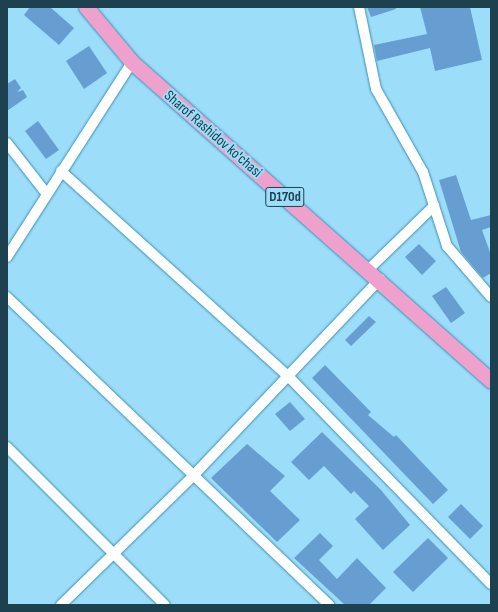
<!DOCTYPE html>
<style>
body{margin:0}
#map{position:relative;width:498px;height:612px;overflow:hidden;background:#9cddfa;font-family:"Sofia Sans Condensed",sans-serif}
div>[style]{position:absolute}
.building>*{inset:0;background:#679ed2}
.roads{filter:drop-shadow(0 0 1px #3a91b3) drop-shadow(0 0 1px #3a91b3)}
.street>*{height:10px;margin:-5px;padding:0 5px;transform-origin:5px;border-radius:5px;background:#fff}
.primary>*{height:15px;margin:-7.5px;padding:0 7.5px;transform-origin:7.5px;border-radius:7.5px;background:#efa1ce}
span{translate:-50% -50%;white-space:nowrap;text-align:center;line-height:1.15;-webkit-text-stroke:4px #9cddfa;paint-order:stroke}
.shield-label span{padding:1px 3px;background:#9cddfa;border:1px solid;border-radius:3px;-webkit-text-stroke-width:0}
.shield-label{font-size:14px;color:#1d414f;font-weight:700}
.street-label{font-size:15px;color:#1d414f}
.frame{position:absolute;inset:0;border:8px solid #1d414f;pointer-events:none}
</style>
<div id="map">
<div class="building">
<i style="clip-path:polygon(30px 7px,50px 7px,74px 28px,59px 45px,24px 15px)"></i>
<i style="clip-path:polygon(367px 7px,395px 7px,396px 9px,371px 17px)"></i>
<i style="clip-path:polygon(420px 7px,470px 7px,482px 60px,435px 71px,430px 48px,377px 61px,374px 45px,427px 34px)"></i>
<i style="clip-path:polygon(89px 46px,107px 73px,84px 89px,66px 61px)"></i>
<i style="clip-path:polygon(15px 79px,21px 88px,17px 92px,23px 90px,27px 97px,7px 111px,7px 84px)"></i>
<i style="clip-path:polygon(38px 121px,59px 150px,46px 159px,25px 131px)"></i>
<i style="clip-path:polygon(456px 175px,471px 220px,491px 215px,491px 227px,482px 230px,491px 255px,491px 273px,483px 278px,461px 252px,439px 180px)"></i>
<i style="clip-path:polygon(419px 244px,436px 261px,422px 275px,405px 257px)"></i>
<i style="clip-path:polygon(446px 287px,465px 313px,451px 323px,432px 296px)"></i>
<i style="clip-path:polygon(369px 316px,376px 322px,351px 346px,345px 340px)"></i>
<i style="clip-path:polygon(325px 365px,371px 412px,368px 415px,394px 437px,396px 435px,448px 490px,433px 504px,312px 378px)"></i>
<i style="clip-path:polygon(290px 402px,305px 419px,290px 431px,275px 414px)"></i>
<i style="clip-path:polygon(322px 432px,381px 490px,410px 525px,383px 550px,355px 519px,369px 506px,354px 491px,351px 494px,324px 466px,309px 480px,291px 462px)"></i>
<i style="clip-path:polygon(247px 444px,285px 476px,270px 491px,300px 520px,277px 542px,211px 478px)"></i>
<i style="clip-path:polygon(461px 504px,483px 526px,470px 539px,448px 517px)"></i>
<i style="clip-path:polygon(320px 533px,333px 546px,319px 560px,337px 579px,357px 558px,386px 588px,369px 605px,345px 605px,294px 558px)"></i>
<i style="clip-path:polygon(428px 538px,448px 558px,413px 592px,393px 572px)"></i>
</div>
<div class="roads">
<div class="street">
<i style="left:359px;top:7px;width:84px;rotate:78.3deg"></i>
<i style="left:376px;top:89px;width:95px;rotate:60.5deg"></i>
<i style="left:423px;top:172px;width:78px;rotate:72deg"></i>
<i style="left:447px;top:246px;width:67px;rotate:49.2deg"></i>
<i style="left:7px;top:143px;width:63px;rotate:52deg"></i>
<i style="left:61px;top:171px;width:306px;rotate:42.1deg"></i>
<i style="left:288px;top:376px;width:291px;rotate:45.7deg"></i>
<i style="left:7px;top:257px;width:232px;rotate:-57.3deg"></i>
<i style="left:369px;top:269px;width:91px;rotate:-44.1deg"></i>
<i style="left:7px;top:297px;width:446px;rotate:43.7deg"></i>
<i style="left:7px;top:447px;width:223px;rotate:45deg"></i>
<i style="left:61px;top:605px;width:185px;rotate:-44.3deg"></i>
<i style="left:193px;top:476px;width:272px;rotate:-46.5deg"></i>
</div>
<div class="primary">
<i style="left:86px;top:7px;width:72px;rotate:50.1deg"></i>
<i style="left:132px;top:62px;width:480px;rotate:41.6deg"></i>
</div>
</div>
<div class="shield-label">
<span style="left:285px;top:197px">D170d</span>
</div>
<div class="street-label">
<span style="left:213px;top:134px;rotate:41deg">Sharof Rashidov ko'chasi</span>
</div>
<div class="frame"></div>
</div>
